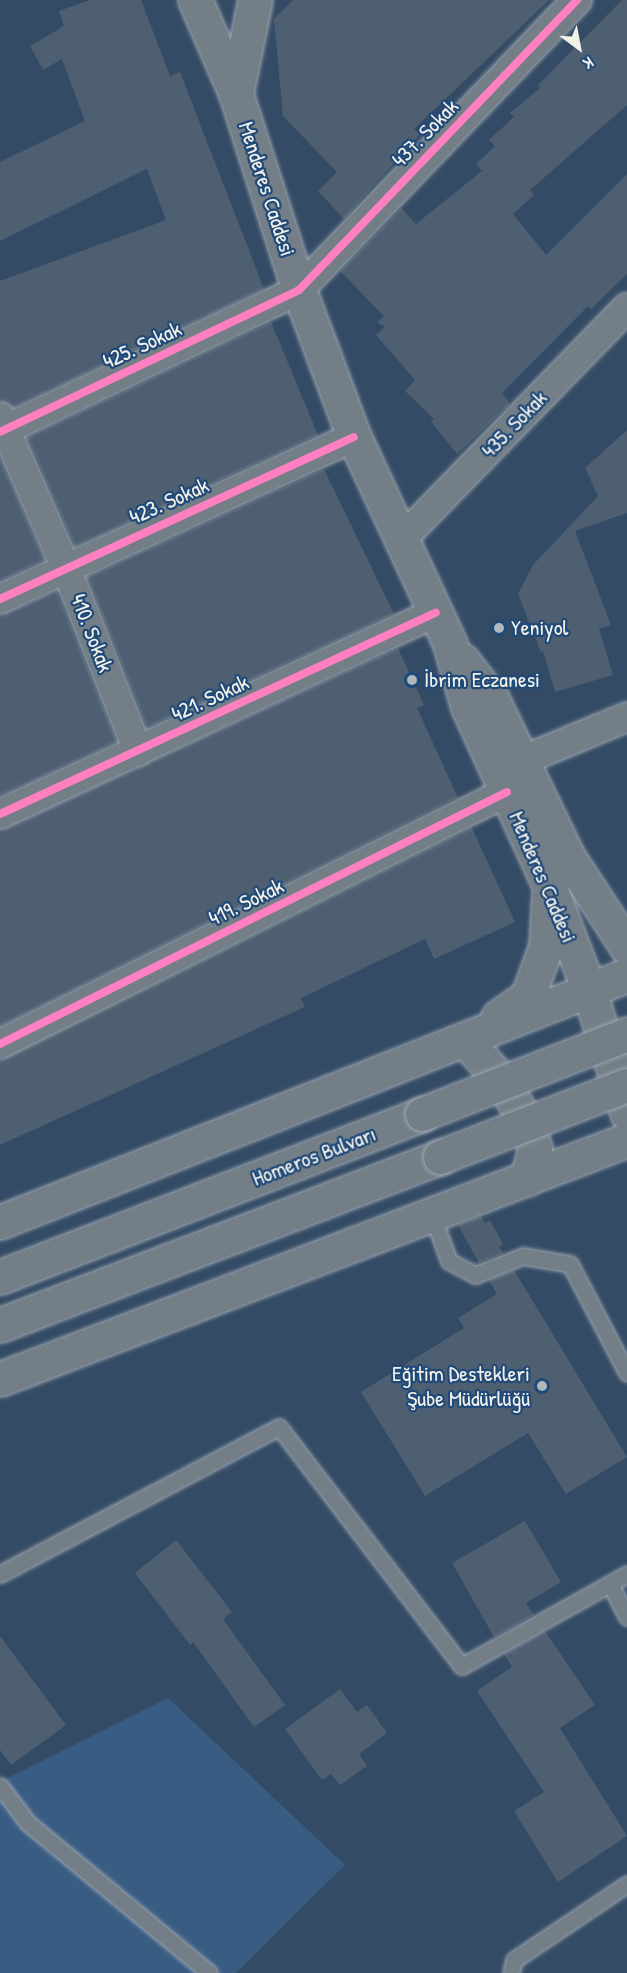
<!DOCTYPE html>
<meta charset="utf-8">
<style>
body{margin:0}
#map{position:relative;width:627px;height:1973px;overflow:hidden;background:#344b65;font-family:"Patrick Hand",sans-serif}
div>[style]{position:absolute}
.green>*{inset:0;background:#395c83}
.building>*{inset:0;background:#4e5f72}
.roads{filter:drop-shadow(0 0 2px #9ba5af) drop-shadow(0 0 2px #9ba5af)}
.lane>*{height:15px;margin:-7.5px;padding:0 7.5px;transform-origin:7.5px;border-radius:7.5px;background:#737e87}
.street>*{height:28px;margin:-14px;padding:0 14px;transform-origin:14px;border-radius:14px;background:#737e87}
.secondary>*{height:33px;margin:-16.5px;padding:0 16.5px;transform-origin:16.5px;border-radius:16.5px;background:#737e87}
.primary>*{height:33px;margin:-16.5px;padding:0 16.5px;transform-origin:16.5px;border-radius:16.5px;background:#737e87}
.bridges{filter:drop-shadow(0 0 2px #9ba5af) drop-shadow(0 0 2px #9ba5af)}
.primary-bridge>*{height:33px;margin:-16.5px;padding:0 16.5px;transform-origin:16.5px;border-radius:16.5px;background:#737e87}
.cycleway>*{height:8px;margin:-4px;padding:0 4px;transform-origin:4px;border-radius:4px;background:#ff80c0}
.dots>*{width:16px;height:16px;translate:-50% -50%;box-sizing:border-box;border:3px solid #1f4a7a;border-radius:50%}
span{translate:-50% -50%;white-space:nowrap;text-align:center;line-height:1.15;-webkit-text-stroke:4.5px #1f4a7a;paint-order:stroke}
.street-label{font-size:22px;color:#f4f1e8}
.poi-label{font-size:22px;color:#f4f1e8}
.left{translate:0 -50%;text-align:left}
.right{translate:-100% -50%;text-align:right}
.north{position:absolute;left:549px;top:18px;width:60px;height:60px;-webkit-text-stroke:4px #1f4a7a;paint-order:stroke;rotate:148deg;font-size:16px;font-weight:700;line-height:24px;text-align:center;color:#f4f1e8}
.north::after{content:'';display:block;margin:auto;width:21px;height:27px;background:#f4f1e8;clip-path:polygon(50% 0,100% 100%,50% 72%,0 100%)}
</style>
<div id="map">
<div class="green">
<i style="clip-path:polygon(168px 1698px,345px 1865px,236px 1973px,0 1973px,0 1782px)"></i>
</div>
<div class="building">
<i style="clip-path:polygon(90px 0,141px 0,170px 76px,180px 72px,264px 289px,13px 408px,0 401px,0 281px,166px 220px,147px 169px,0 241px,0 162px,85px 121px,62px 59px,43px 70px,30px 46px,64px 26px,59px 11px)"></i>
<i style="clip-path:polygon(293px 0,549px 0,414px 129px,420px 134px,344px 219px,318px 191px,337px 172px,283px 116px,274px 19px)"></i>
<i style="clip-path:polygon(622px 0,627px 0,627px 105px,530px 190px,534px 195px,513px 214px,546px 255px,627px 174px,627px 274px,591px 309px,588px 306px,502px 393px,510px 404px,457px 454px,431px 422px,434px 419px,405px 391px,415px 380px,376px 335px,385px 327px,377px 322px,384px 316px,340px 271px,401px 208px,416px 224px,482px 171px,476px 164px,495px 146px,489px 140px,514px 117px,510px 113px,540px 88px,538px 85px)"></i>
<i style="clip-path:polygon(271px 322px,318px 435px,75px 547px,27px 437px)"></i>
<i style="clip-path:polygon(627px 430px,627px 513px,575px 531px,611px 625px,599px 629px,613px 675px,555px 692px,543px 651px,541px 652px,518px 594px,533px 565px,598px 496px,585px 468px)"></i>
<i style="clip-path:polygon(0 458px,45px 560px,0 581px)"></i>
<i style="clip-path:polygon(324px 469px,394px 614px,147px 728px,87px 577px)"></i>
<i style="clip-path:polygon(57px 591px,117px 742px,0 796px,0 615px)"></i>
<i style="clip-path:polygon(398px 648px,424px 705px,417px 708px,458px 798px,0 1026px,0 830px)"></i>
<i style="clip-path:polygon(472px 828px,515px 922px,434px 959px,425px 939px,301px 998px,305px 1007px,0 1145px,0 1060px)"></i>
<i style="clip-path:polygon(481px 1216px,485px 1223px,490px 1220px,503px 1244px,499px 1247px,504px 1253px,479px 1263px,458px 1225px)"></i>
<i style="clip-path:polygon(514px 1270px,627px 1457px,566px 1494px,528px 1433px,425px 1496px,361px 1392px,464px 1328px,458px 1318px,497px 1294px,489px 1280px)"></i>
<i style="clip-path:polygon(525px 1521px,561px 1582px,526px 1603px,534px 1615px,494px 1637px,452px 1563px)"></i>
<i style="clip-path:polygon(176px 1540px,232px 1612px,223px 1619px,285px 1705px,254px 1727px,193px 1642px,190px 1645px,135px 1573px)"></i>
<i style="clip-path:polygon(545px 1631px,595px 1705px,560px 1728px,627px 1836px,558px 1882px,514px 1811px,544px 1792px,477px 1691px,512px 1667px,504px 1654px)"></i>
<i style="clip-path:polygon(0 1636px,66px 1725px,11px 1765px,0 1750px)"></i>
<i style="clip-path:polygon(340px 1689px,357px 1712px,367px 1705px,387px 1733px,359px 1754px,367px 1766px,340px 1785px,331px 1774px,322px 1780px,285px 1729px)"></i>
</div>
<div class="roads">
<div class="lane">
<i style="left:432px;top:1215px;width:49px;rotate:69.7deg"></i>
<i style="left:449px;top:1261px;width:30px;rotate:28deg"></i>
<i style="left:475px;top:1275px;width:52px;rotate:-21.6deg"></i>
<i style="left:523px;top:1256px;width:48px;rotate:9.7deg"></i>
<i style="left:570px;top:1264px;width:123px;rotate:62.4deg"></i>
<i style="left:0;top:1574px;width:315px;rotate:-27.8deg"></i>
<i style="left:279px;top:1427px;width:301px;rotate:52.6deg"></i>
<i style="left:462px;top:1666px;width:189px;rotate:-29.1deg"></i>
<i style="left:610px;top:1584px;width:37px;rotate:63deg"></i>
<i style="left:0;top:1786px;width:46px;rotate:52.9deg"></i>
<i style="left:28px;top:1823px;width:235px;rotate:39.6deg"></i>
<i style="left:511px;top:1973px;width:13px;rotate:-77deg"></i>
<i style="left:514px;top:1960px;width:136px;rotate:-33.9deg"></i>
</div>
<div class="street">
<i style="left:0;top:417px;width:165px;rotate:66.4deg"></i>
<i style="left:66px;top:568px;width:197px;rotate:68.5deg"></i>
<i style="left:0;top:432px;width:331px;rotate:-25.4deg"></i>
<i style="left:299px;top:290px;width:402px;rotate:-46.2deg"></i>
<i style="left:401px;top:540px;width:324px;rotate:-45.8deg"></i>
<i style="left:0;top:599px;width:389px;rotate:-24.6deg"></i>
<i style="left:521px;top:761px;width:115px;rotate:-22.5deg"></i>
<i style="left:0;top:814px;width:480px;rotate:-24.8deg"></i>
<i style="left:0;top:1044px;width:566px;rotate:-26.43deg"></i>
</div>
<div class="secondary">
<i style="left:236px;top:94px;width:96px;rotate:-78.6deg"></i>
</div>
<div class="primary">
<i style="left:195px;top:0;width:103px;rotate:66.4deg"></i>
<i style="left:236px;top:94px;width:206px;rotate:72.2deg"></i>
<i style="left:299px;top:290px;width:157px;rotate:69.5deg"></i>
<i style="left:354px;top:437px;width:228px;rotate:65.1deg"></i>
<i style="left:450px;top:644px;width:66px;rotate:74.1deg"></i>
<i style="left:468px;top:707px;width:196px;rotate:65.5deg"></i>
<i style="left:549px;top:885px;width:112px;rotate:69.1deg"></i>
<i style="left:589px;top:990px;width:129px;rotate:72.8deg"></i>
<i style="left:462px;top:660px;width:49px;rotate:52.4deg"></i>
<i style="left:492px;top:699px;width:175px;rotate:64.3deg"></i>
<i style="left:568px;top:857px;width:108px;rotate:56.8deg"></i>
<i style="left:498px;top:1017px;width:37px;rotate:-35deg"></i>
<i style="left:528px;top:996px;width:53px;rotate:-70.2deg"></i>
<i style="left:546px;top:946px;width:51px;rotate:-86.6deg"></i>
<i style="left:465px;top:1040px;width:52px;rotate:48.1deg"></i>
<i style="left:500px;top:1079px;width:49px;rotate:58.2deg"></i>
<i style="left:526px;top:1121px;width:29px;rotate:72deg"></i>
<i style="left:535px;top:1149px;width:31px;rotate:105deg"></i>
<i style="left:0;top:1222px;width:674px;rotate:-21.5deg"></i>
<i style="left:0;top:1277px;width:452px;rotate:-21.1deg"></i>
<i style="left:0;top:1325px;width:471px;rotate:-20.9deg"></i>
<i style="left:0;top:1379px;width:671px;rotate:-20.87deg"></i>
</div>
</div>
<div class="bridges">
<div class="primary-bridge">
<i style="left:422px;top:1114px;width:220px;rotate:-21.3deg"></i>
<i style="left:440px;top:1157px;width:200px;rotate:-21.1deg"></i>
</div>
</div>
<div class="cycleway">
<i style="left:0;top:432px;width:331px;rotate:-25.4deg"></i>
<i style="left:299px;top:290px;width:402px;rotate:-46.2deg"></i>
<i style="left:0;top:599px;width:389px;rotate:-24.6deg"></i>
<i style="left:0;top:814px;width:480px;rotate:-24.8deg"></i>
<i style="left:0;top:1044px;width:566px;rotate:-26.43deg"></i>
</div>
<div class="dots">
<i style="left:499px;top:628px;background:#b1b7ba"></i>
<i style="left:412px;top:680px;background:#b1b7ba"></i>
<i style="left:542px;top:1386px;background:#b1b7ba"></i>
</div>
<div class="street-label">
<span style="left:425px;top:133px;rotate:-46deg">437. Sokak</span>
<span style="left:267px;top:189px;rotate:72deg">Menderes Caddesi</span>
<span style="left:142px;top:345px;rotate:-25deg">425. Sokak</span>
<span style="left:514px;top:424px;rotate:-46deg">435. Sokak</span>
<span style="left:169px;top:501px;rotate:-24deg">423. Sokak</span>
<span style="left:92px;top:633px;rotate:69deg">410. Sokak</span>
<span style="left:210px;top:698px;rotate:-25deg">421. Sokak</span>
<span style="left:543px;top:877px;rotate:67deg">Menderes Caddesi</span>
<span style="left:246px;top:902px;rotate:-26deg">419. Sokak</span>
<span style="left:314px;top:1156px;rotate:-21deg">Homeros Bulvarı</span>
</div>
<div class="poi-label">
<span class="left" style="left:511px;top:628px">Yeniyol</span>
<span class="left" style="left:424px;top:680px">İbrim Eczanesi</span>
<span class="right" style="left:530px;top:1386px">Eğitim Destekleri<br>Şube Müdürlüğü</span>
</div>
<div class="north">K</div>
</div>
